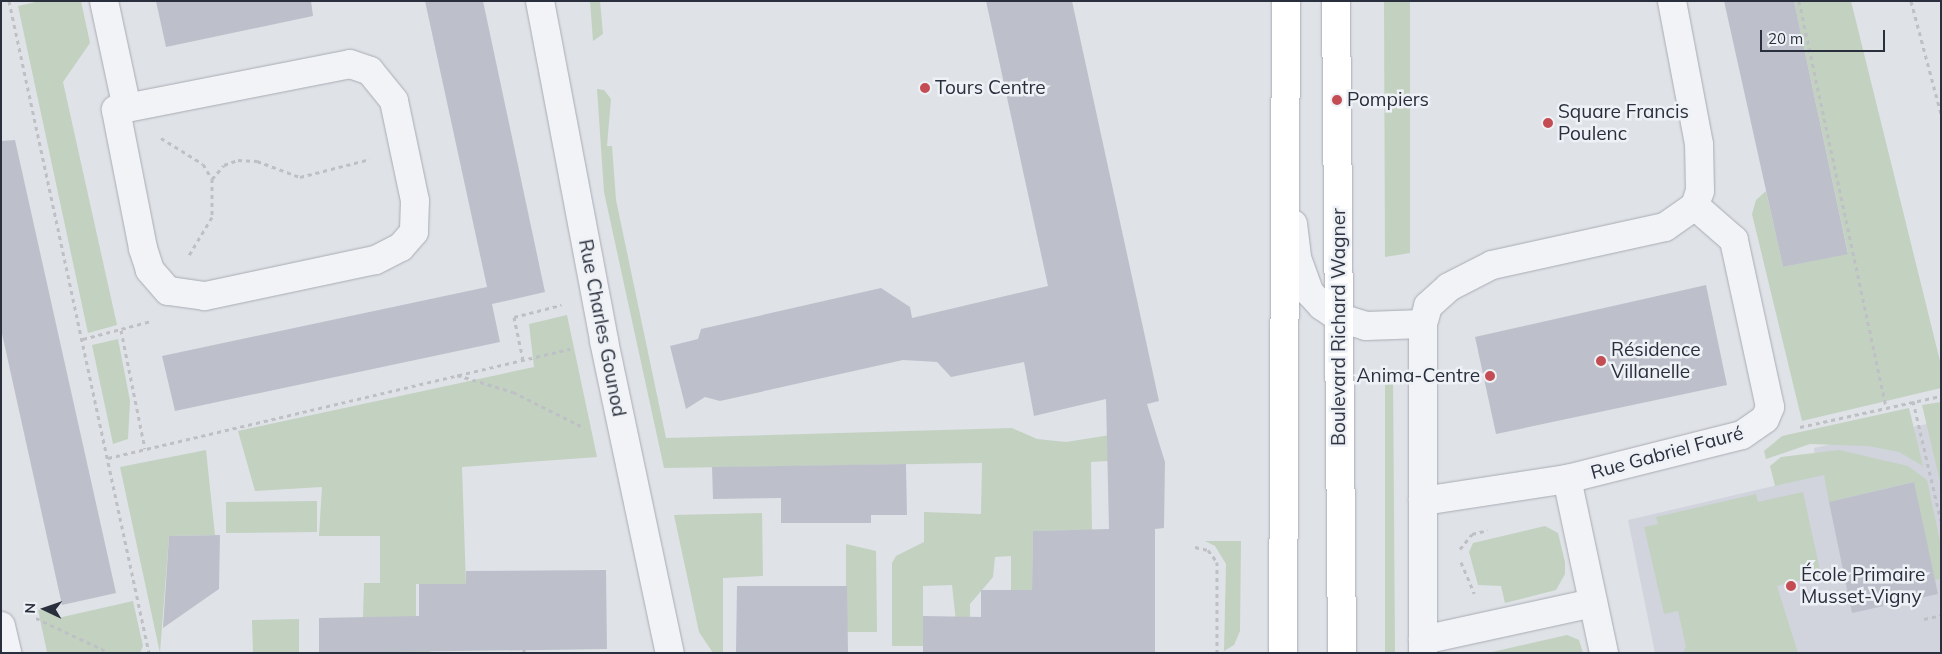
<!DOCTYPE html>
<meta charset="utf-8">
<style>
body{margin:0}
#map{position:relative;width:1942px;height:654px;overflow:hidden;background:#dfe2e7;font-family:Mulish,sans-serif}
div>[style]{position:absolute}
.built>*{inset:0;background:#d1d4dc}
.green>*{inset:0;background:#c3d1c1}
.building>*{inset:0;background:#bdc0ca}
.path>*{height:3px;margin-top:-1.5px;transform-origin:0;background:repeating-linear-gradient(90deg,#bec0c6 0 4px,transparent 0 8px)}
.roads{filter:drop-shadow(0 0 1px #a8acb4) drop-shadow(0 0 1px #a8acb4)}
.minor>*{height:28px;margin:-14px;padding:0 14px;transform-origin:14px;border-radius:14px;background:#f2f3f6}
.major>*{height:28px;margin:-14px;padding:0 14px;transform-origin:14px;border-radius:14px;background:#fff}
.dots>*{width:14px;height:14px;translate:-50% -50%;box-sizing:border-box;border:2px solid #eef1f5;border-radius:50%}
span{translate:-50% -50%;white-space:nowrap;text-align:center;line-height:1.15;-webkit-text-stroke:5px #eef1f5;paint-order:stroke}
.poi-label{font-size:19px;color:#292f3d}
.left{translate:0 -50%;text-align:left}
.right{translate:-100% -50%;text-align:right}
.street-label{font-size:19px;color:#292f3d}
.frame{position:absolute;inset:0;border:2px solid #292f3d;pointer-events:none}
.north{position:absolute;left:20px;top:584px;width:50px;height:50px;-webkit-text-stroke:4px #eef1f5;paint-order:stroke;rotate:273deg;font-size:14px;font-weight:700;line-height:20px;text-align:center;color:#292f3d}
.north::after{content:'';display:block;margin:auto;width:18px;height:22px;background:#292f3d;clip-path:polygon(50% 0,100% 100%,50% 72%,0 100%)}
.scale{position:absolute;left:1760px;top:30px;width:125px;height:22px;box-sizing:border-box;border:2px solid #292f3d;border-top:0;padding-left:6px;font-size:15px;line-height:18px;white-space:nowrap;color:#292f3d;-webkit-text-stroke:4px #eef1f5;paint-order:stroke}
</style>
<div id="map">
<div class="built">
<i style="clip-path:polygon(1941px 421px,1941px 653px,1655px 653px,1628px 520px,1817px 476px,1814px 448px)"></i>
</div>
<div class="green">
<i style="clip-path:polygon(40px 1px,81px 1px,90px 43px,63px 82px,117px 325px,88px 333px,18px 6px)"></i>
<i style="clip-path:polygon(590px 1px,600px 1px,603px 34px,593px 41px)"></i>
<i style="clip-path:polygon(1384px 1px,1410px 1px,1410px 253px,1385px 257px)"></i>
<i style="clip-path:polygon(1794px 1px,1851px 1px,1941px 365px,1941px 388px,1802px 421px,1752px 214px,1756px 200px,1766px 191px,1783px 267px,1848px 253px)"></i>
<i style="clip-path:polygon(597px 89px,604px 90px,611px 99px,607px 146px,612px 146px,616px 200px,666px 438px,1012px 428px,1037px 439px,1066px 442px,1123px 433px,1108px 461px,1091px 462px,1092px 530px,1033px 531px,1032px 606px,1011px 606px,1011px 556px,995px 557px,993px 577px,970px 604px,970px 626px,957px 631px,952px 585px,923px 586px,923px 646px,892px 646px,892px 563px,896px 556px,924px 542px,924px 512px,981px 514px,982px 463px,664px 468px,604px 192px)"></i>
<i style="clip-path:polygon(567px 315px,597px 457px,462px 467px,466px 584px,416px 584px,416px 628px,431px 653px,386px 653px,386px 634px,376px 617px,363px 617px,364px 583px,380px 583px,380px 536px,319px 536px,322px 487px,255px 491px,238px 431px,534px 367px,529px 324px)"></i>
<i style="clip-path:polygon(118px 339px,130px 401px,128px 439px,113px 444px,92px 345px)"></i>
<i style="clip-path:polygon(1393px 374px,1395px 653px,1385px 653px,1385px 384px)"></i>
<i style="clip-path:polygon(1941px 402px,1941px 486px,1922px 405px)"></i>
<i style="clip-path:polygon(1909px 408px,1923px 466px,1899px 452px,1868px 446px,1810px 444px,1766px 459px,1764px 451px,1782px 436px)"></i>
<i style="clip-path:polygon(206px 450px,215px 535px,169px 536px,160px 653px,120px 467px)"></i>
<i style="clip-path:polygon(1839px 450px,1908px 466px,1927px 480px,1941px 546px,1941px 579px,1935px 580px,1913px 482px,1829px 502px,1824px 475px,1775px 486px,1770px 466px,1781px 457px)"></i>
<i style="clip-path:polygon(1803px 492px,1821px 575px,1777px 586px,1798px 653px,1683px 653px,1686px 647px,1678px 611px,1664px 614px,1644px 527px,1658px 524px,1656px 517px,1756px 494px,1758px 502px)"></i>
<i style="clip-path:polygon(317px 501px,317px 532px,226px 533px,226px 502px)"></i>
<i style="clip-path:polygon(762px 513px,763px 576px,723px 578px,723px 653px,713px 653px,699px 632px,674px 515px)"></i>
<i style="clip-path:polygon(1545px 526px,1558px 533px,1565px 562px,1565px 574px,1556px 590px,1505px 603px,1501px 586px,1478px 585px,1469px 552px,1473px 543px)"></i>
<i style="clip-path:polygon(1205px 541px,1241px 541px,1240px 631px,1234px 645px,1224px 651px,1226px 564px,1215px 546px)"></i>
<i style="clip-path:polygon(846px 544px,876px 551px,877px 632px,846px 632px)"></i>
<i style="clip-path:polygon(133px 601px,143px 646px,140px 653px,47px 652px,38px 610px,53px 607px,58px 618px)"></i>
<i style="clip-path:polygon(299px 619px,299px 653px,253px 653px,252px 620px)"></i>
<i style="clip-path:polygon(1567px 635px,1579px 640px,1583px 653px,1488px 653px)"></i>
</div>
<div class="building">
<i style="clip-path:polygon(156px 1px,311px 1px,313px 16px,166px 47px)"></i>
<i style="clip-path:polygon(425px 1px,483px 1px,545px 292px,492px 304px,500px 342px,175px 411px,162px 356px,487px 287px)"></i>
<i style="clip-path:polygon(986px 1px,1072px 1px,1159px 401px,1147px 404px,1165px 462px,1164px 528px,1155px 529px,1155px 653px,923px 653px,923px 616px,981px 617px,981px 590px,1032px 590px,1033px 531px,1109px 529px,1106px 399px,1034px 416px,1024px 362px,951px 377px,937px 362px,903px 360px,720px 401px,705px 397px,686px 409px,670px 346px,698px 339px,701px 329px,881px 288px,910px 307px,912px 318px,1048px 286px)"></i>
<i style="clip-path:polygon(1724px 1px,1794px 1px,1848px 254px,1783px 267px)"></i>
<i style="clip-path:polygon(15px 140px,116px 593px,62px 605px,1px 329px,1px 141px)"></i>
<i style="clip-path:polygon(1706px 285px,1727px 385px,1496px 434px,1475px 337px)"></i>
<i style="clip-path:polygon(906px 464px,907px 515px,871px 515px,871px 523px,781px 523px,781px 498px,713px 499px,712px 467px)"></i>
<i style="clip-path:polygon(1914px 482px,1938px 594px,1852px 613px,1829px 502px)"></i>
<i style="clip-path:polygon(220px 535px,219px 589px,163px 628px,169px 536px)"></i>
<i style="clip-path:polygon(606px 570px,607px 649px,319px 653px,319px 618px,419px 616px,419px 584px,466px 584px,466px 571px)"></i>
<i style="clip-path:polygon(737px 586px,847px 586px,848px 653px,736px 653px)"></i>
</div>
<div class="path">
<i style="left:9px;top:1px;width:667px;rotate:77.88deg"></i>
<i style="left:1799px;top:1px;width:415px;rotate:77.9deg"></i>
<i style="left:1911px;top:1px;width:117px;rotate:75.1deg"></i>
<i style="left:161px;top:138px;width:49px;rotate:31.8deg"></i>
<i style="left:203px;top:164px;width:17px;rotate:59deg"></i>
<i style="left:212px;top:179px;width:38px;rotate:90deg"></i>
<i style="left:212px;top:217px;width:47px;rotate:121deg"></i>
<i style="left:212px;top:179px;width:18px;rotate:-49deg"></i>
<i style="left:224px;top:165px;width:15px;rotate:-20deg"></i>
<i style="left:238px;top:160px;width:19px;rotate:3deg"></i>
<i style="left:257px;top:161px;width:46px;rotate:20.4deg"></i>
<i style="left:300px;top:177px;width:72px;rotate:-14.4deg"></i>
<i style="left:121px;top:330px;width:121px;rotate:78.6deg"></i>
<i style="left:83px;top:339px;width:70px;rotate:-14.8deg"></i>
<i style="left:523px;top:360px;width:44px;rotate:-101.8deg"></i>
<i style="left:514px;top:317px;width:49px;rotate:-14.3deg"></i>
<i style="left:457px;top:375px;width:59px;rotate:16.9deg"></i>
<i style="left:513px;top:392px;width:80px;rotate:26.6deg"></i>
<i style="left:1913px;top:401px;width:123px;rotate:76.9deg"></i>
<i style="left:1800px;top:427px;width:144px;rotate:-12.4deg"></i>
<i style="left:108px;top:458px;width:475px;rotate:-13.3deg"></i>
<i style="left:1195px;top:547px;width:13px;rotate:13deg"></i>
<i style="left:1208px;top:550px;width:15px;rotate:53deg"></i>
<i style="left:1217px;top:562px;width:91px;rotate:90deg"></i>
<i style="left:1460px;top:549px;width:19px;rotate:-51deg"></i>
<i style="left:1472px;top:534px;width:16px;rotate:-14deg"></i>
<i style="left:1461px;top:562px;width:34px;rotate:67deg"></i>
<i style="left:36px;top:618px;width:82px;rotate:25.3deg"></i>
<i style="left:1924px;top:619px;width:17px;rotate:-13deg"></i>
<i style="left:524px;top:653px;width:4px;rotate:-90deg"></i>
</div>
<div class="roads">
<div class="minor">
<i style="left:104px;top:1px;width:109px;rotate:77.9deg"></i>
<i style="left:540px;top:1px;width:346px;rotate:79.3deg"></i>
<i style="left:604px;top:341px;width:319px;rotate:78.1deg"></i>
<i style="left:350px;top:64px;width:21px;rotate:19deg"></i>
<i style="left:370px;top:71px;width:38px;rotate:51deg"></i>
<i style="left:394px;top:101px;width:102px;rotate:78.1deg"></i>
<i style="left:415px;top:201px;width:31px;rotate:92deg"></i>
<i style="left:414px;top:232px;width:20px;rotate:131deg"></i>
<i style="left:401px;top:247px;width:29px;rotate:153deg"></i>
<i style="left:375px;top:260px;width:174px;rotate:168deg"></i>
<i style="left:205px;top:296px;width:37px;rotate:-172deg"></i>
<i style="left:168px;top:291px;width:28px;rotate:-131deg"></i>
<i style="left:150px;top:270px;width:23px;rotate:-108deg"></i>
<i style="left:143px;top:248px;width:141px;rotate:-101.1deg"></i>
<i style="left:116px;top:110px;width:238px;rotate:-11.1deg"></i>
<i style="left:1293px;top:224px;width:34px;rotate:83deg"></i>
<i style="left:1297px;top:258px;width:37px;rotate:70deg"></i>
<i style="left:1310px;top:293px;width:18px;rotate:47deg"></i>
<i style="left:1322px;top:306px;width:22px;rotate:34deg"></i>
<i style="left:1340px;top:318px;width:27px;rotate:17deg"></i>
<i style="left:1366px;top:326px;width:57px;rotate:-2deg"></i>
<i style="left:1423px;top:501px;width:146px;rotate:-8.7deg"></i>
<i style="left:1px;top:626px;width:28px;rotate:77deg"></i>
<i style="left:1423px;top:640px;width:174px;rotate:-12.3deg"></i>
<i style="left:1423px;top:653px;width:329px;rotate:-90deg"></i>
<i style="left:1423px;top:324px;width:19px;rotate:-74deg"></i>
<i style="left:1428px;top:306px;width:28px;rotate:-42deg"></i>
<i style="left:1449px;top:287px;width:48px;rotate:-27.1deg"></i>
<i style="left:1492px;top:265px;width:177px;rotate:-12.4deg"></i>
<i style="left:1665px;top:227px;width:37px;rotate:-35deg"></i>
<i style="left:1695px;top:206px;width:16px;rotate:-72deg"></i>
<i style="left:1700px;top:191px;width:47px;rotate:-91.2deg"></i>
<i style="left:1699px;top:144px;width:146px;rotate:-100.7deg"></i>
<i style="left:1604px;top:653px;width:178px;rotate:-102deg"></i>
<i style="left:1567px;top:479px;width:180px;rotate:-14.1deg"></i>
<i style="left:1742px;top:435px;width:28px;rotate:-35deg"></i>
<i style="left:1765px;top:419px;width:13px;rotate:-67deg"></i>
<i style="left:1770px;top:407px;width:171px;rotate:-102.2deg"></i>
<i style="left:1734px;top:240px;width:52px;rotate:-138.9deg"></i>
</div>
<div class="major">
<i style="left:1336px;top:1px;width:652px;rotate:89.47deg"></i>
<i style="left:1283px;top:653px;width:652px;rotate:-89.74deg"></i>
</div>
</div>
<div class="dots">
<i style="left:925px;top:88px;background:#c44d53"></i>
<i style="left:1337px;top:100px;background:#c44d53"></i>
<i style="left:1548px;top:123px;background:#c44d53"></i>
<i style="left:1601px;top:361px;background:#c44d53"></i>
<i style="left:1490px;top:376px;background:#c44d53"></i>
<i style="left:1791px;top:586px;background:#c44d53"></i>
</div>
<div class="poi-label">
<span class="left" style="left:935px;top:88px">Tours Centre</span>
<span class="left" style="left:1347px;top:100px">Pompiers</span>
<span class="left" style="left:1558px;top:123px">Square Francis<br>Poulenc</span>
<span class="left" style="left:1611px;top:361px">Résidence<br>Villanelle</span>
<span class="right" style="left:1480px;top:376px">Anima-Centre</span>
<span class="left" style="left:1801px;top:586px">École Primaire<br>Musset-Vigny</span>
</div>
<div class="street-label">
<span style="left:1339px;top:327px;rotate:-90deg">Boulevard Richard Wagner</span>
<span style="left:602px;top:328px;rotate:79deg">Rue Charles Gounod</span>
<span style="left:1667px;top:453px;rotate:-15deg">Rue Gabriel Fauré</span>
</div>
<div class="frame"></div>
<div class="north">N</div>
<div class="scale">20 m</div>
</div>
